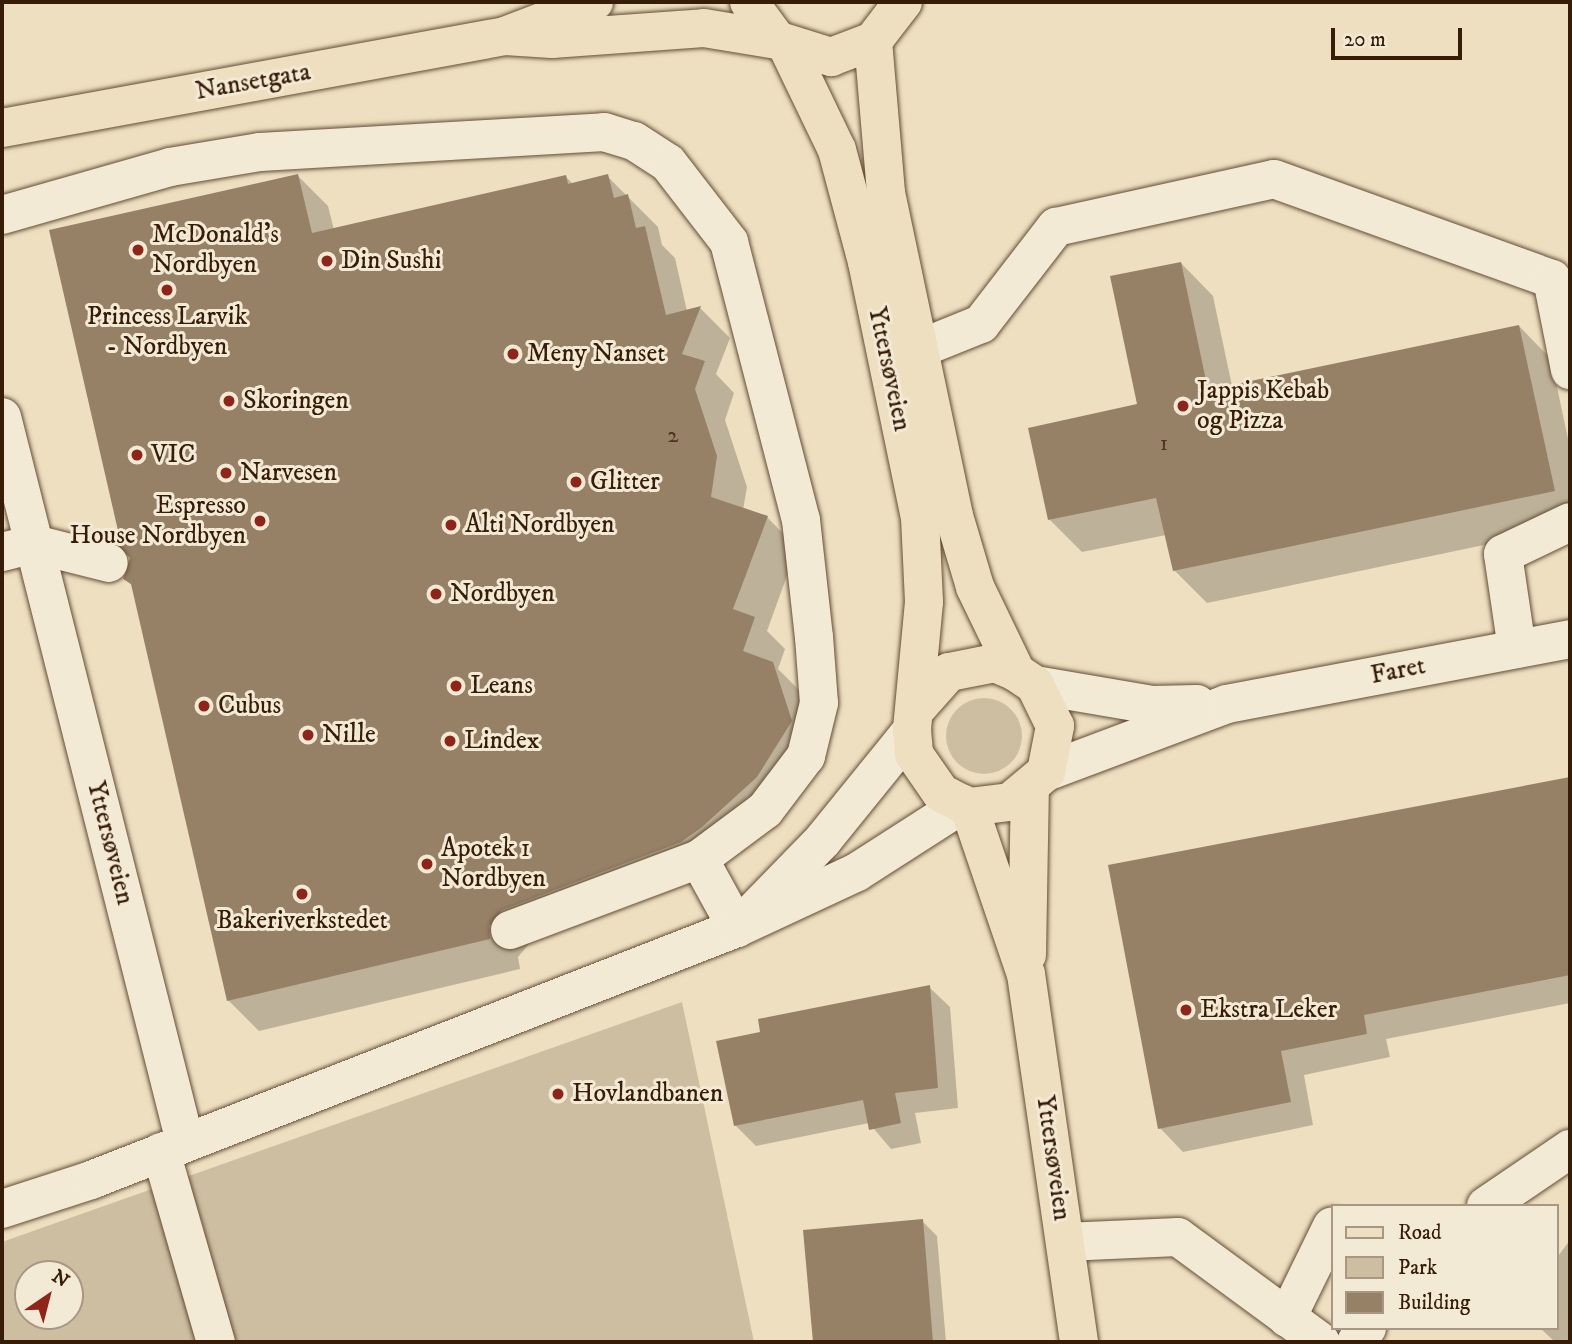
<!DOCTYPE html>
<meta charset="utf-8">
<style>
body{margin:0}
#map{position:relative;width:1572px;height:1344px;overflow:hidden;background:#eddfc0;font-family:"IM FELL DW Pica",serif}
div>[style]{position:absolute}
.green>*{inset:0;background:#cebea1}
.round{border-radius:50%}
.shadow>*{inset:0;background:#0003}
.building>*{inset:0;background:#968167}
.roads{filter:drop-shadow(0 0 2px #644d35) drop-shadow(0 0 2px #644d35)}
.minor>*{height:38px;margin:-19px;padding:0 19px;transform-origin:19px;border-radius:19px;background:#f3ead6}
.major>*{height:38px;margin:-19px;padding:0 19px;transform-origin:19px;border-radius:19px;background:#eddfc0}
.dots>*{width:19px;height:19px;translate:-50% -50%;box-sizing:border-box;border:4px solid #f3ead6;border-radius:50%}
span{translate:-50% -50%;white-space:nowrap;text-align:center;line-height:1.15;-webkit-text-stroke:6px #f3ead6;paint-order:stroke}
.number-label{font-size:23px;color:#4f351f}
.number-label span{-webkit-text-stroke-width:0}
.street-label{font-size:26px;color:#371c07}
.poi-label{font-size:26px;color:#371c07}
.left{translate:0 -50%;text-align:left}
.right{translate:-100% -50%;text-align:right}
.frame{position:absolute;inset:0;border:4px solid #371c07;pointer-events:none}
.legend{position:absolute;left:1331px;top:1204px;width:228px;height:126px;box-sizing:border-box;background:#f3ead6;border:2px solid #a89883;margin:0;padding:9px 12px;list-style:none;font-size:21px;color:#371c07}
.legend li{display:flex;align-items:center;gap:14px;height:35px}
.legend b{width:35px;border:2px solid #a89883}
.north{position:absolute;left:14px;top:1260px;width:70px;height:70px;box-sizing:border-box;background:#f3ead6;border:2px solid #a89883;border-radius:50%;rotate:35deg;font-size:19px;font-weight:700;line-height:28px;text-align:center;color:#371c07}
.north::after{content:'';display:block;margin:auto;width:24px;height:32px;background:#8f2418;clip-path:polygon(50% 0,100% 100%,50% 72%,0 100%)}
.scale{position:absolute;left:1331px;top:28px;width:131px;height:32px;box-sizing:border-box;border:4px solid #371c07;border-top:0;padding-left:9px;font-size:21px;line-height:24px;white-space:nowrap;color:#371c07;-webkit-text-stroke:5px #f3ead6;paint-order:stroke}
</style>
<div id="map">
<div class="green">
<i class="round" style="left:946px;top:698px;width:76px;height:76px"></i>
<i style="clip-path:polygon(evenodd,682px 1002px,754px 1342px,2px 1342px,2px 1242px,682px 1002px,28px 1274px,70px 1274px,70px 1316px,28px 1316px,28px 1274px)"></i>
</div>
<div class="shadow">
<i style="clip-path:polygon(298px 176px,328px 206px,334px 230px,566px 177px,573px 184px,607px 176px,658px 227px,662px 245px,675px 258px,687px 311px,700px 308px,730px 338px,716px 374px,734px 393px,725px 420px,747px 487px,743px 510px,767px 517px,797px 548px,767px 631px,785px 649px,778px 669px,803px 694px,788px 808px,533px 939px,518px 957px,520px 969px,259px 1031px,228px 1000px,133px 586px,125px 579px)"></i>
<i style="clip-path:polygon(1181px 263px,1213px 296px,1232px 386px,1519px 326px,1551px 359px,1570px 448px,1570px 527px,1207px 603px,1174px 570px,1166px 535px,1082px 552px,1050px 520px,1139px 406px)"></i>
<i style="clip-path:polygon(1570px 778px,1570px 1003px,1386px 1039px,1390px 1057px,1304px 1075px,1313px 1125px,1183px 1152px,1160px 1128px,1110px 866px)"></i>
<i style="clip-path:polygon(929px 987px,950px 1007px,958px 1108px,915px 1113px,921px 1143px,891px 1149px,869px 1123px,756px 1146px,735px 1125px,762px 1034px)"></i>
<i style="clip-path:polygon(922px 1221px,937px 1236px,946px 1342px,815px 1342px,805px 1231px)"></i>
<i style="clip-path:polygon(1570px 1240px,1570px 1342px,1555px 1342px,1540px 1328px,1556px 1328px,1556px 1259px)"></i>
</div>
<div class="building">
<i style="clip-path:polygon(298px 174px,312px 233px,566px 175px,568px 184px,608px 174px,614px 198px,628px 194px,636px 228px,645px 226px,666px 315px,701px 306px,682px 354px,705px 361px,695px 389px,717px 456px,711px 497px,768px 516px,733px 609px,755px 617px,743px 651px,773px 662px,792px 721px,757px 777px,701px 828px,681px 842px,502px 910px,489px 926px,490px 939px,227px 1001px,131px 584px,123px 579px,130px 558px,115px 542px,119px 535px,49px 230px)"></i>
<i style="clip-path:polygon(1181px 262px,1208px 390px,1519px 325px,1555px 491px,1173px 571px,1156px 498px,1048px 520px,1028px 428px,1137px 404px,1110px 276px)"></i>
<i style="clip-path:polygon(1570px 777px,1570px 975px,1364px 1015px,1367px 1034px,1281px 1051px,1291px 1102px,1158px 1129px,1108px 865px)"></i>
<i style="clip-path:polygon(930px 985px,938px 1088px,895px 1093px,901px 1123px,869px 1130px,863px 1100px,734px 1126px,716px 1041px,760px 1032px,758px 1019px)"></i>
<i style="clip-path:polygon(923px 1219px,933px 1342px,813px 1342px,803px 1230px)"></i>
</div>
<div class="roads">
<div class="minor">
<i style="left:2px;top:215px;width:175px;rotate:-15.9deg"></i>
<i style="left:170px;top:167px;width:91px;rotate:-9.5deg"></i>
<i style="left:260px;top:152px;width:345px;rotate:-3.3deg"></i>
<i style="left:604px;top:132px;width:31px;rotate:17deg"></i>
<i style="left:634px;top:141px;width:40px;rotate:32.9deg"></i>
<i style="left:668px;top:163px;width:100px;rotate:52.3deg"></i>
<i style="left:729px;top:242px;width:287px;rotate:75.5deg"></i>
<i style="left:801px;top:520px;width:118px;rotate:83.7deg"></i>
<i style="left:814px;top:637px;width:66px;rotate:85.7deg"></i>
<i style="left:819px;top:703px;width:55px;rotate:103.8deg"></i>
<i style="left:806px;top:756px;width:68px;rotate:127.2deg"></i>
<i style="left:765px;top:810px;width:82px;rotate:143.4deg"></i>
<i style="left:699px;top:859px;width:79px;rotate:61.2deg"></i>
<i style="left:919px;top:349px;width:67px;rotate:-22deg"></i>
<i style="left:981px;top:324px;width:123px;rotate:-52.3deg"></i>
<i style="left:1056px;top:227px;width:223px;rotate:-12.4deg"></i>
<i style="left:1274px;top:179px;width:295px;rotate:19.8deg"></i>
<i style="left:1552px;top:279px;width:93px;rotate:78.8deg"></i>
<i style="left:2px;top:417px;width:748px;rotate:75.83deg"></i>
<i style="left:2px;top:552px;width:33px;rotate:-14deg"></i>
<i style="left:34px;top:544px;width:77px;rotate:14.2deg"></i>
<i style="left:1517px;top:649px;width:96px;rotate:-98.4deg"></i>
<i style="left:1503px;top:554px;width:74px;rotate:-25.5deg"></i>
<i style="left:1035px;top:685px;width:119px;rotate:9.7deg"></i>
<i style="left:1152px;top:705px;width:45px;rotate:-1.3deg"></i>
<i style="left:1046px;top:772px;width:193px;rotate:-20.6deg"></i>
<i style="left:1227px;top:704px;width:349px;rotate:-10.7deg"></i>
<i style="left:756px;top:909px;width:96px;rotate:-45.8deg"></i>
<i style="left:823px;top:840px;width:141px;rotate:-51deg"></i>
<i style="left:510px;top:930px;width:202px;rotate:-20.6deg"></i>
<i style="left:161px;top:1152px;width:198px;rotate:73.9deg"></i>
<i style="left:1486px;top:1206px;width:102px;rotate:-34.2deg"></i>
<i style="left:2px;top:1209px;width:94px;rotate:-18deg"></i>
<i style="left:91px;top:1180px;width:693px;rotate:-21.31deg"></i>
<i style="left:737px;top:928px;width:132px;rotate:-25deg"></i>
<i style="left:857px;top:872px;width:126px;rotate:-32.7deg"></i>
<i style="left:1065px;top:1242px;width:113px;rotate:-2.5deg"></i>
<i style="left:1178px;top:1237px;width:177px;rotate:36.3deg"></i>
<i style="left:1287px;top:1318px;width:102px;rotate:-63.9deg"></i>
<i style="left:1356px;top:1342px;width:18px;rotate:-52deg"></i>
</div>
<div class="major">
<i style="left:749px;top:2px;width:47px;rotate:53.6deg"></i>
<i style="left:777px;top:40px;width:57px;rotate:17.5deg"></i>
<i style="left:831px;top:57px;width:45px;rotate:-20.9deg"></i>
<i style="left:873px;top:41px;width:49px;rotate:-52.4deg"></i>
<i style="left:510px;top:34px;width:90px;rotate:-20.9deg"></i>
<i style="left:873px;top:41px;width:153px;rotate:85.1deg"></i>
<i style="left:886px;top:193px;width:330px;rotate:78.1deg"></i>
<i style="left:954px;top:516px;width:74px;rotate:73.5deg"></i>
<i style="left:975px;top:587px;width:94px;rotate:64.2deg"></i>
<i style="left:787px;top:46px;width:115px;rotate:64.3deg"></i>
<i style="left:837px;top:150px;width:116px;rotate:75deg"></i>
<i style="left:867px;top:262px;width:260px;rotate:78.3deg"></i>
<i style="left:920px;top:517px;width:85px;rotate:87.3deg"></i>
<i style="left:924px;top:602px;width:129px;rotate:95.4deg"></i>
<i style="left:912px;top:730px;width:24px;rotate:85deg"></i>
<i style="left:914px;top:754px;width:47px;rotate:55.3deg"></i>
<i style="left:941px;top:793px;width:31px;rotate:27deg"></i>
<i style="left:969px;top:807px;width:41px;rotate:-7deg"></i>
<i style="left:1010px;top:802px;width:47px;rotate:-39.8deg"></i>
<i style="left:1046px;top:772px;width:47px;rotate:-78.9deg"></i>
<i style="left:1055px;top:726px;width:46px;rotate:-116deg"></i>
<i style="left:1035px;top:685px;width:23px;rotate:-146deg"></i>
<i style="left:1016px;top:672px;width:23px;rotate:-157deg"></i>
<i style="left:995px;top:663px;width:47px;rotate:168.9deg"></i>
<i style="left:949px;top:672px;width:48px;rotate:131.6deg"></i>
<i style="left:2px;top:128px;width:511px;rotate:-10.36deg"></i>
<i style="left:505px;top:36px;width:47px;rotate:3.7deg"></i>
<i style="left:552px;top:39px;width:152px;rotate:-4.1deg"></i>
<i style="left:704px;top:28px;width:74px;rotate:9.3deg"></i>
<i style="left:969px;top:807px;width:176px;rotate:71.2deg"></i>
<i style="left:1026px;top:974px;width:372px;rotate:81.8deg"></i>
<i style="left:1027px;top:955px;width:165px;rotate:-89deg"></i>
</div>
</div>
<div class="dots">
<i style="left:138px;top:250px;background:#8f2418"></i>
<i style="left:327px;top:261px;background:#8f2418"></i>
<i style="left:167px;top:290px;background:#8f2418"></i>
<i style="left:513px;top:354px;background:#8f2418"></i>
<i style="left:229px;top:401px;background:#8f2418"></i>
<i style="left:1183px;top:406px;background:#8f2418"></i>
<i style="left:137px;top:455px;background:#8f2418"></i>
<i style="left:226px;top:473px;background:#8f2418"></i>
<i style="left:576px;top:482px;background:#8f2418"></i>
<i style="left:260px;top:521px;background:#8f2418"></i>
<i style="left:451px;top:525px;background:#8f2418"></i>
<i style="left:436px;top:594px;background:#8f2418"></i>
<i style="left:456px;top:686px;background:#8f2418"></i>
<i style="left:204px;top:706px;background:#8f2418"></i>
<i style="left:308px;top:735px;background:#8f2418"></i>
<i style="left:450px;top:741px;background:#8f2418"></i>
<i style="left:427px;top:864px;background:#8f2418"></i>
<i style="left:302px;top:894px;background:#8f2418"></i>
<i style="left:1186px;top:1010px;background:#8f2418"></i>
<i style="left:558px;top:1094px;background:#8f2418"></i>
</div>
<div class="number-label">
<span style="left:673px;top:436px">2</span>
<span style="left:1164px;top:444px">1</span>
</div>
<div class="street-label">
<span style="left:253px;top:82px;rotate:-10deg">Nansetgata</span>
<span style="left:889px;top:369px;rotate:78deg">Yttersøveien</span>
<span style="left:1398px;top:671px;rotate:-11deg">Faret</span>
<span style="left:110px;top:843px;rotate:76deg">Yttersøveien</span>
<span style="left:1053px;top:1158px;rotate:82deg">Yttersøveien</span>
</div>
<div class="poi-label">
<span class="left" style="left:152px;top:250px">McDonald's<br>Nordbyen</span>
<span class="left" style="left:341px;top:261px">Din Sushi</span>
<span style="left:167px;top:332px">Princess Larvik<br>- Nordbyen</span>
<span class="left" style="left:527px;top:354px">Meny Nanset</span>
<span class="left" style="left:1197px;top:406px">Jappis Kebab<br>og Pizza</span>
<span class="left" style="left:243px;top:401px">Skoringen</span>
<span class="left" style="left:151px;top:455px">VIC</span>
<span class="left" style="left:240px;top:473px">Narvesen</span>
<span class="left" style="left:590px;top:482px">Glitter</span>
<span class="right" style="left:246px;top:521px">Espresso<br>House Nordbyen</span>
<span class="left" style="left:465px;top:525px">Alti Nordbyen</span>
<span class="left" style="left:450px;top:594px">Nordbyen</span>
<span class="left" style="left:470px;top:686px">Leans</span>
<span class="left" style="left:218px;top:706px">Cubus</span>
<span class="left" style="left:322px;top:735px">Nille</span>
<span class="left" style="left:464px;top:741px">Lindex</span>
<span class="left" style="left:441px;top:864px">Apotek 1<br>Nordbyen</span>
<span style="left:302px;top:921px">Bakeriverkstedet</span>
<span class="left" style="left:1200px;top:1010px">Ekstra Leker</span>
<span class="left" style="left:572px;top:1094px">Hovlandbanen</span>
</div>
<div class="frame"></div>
<ul class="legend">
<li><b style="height:9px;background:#eddfc0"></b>Road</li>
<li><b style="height:19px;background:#cebea1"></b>Park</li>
<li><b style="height:19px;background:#968167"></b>Building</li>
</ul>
<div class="north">N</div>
<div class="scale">20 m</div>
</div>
